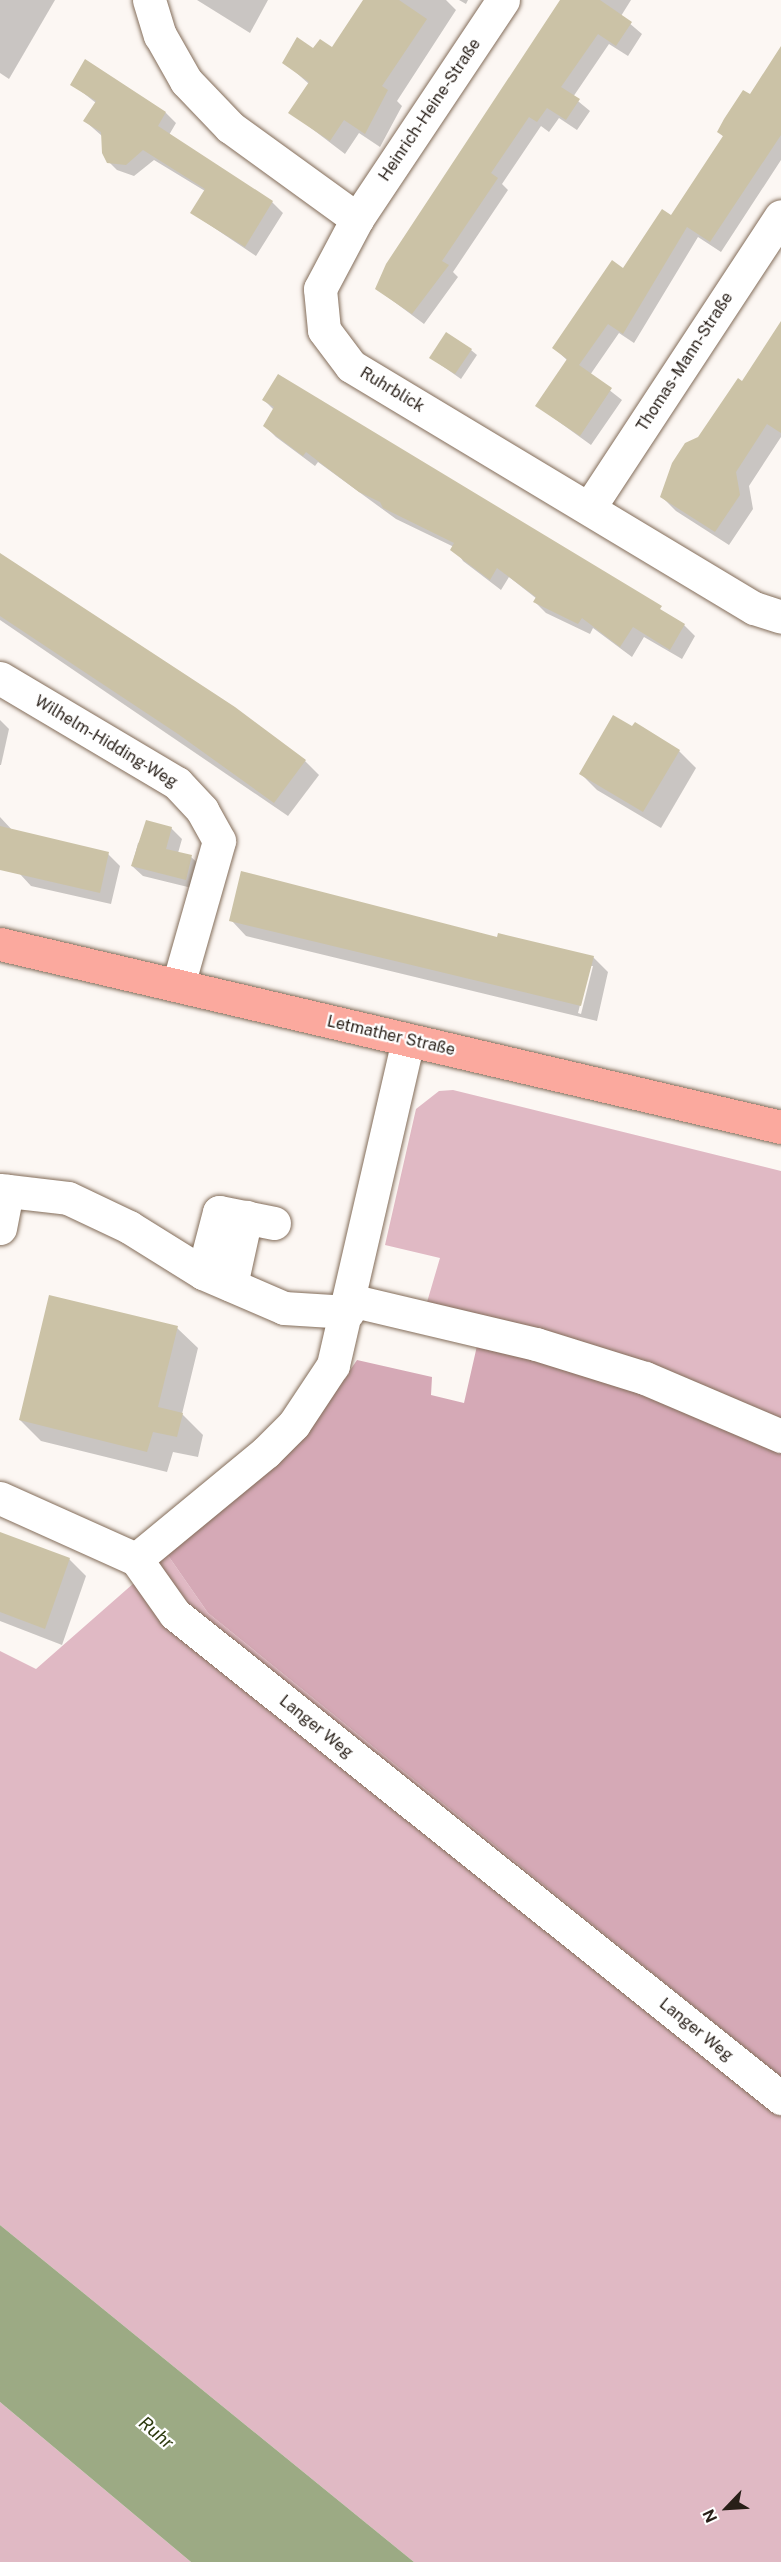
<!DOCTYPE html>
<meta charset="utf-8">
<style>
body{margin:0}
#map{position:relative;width:781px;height:2562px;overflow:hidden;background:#fcf7f3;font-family:"Public Sans",sans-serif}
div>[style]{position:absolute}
.green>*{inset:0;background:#e0b9c4}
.forest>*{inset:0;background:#d5a9b6}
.water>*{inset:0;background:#9caa84}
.shadow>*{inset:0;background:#0003}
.building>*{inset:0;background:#cbc2a6}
.roads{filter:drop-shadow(0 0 2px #836d5a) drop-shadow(0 0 2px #836d5a)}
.minor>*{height:33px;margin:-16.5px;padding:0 16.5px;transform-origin:16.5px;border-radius:16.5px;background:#fff}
.major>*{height:33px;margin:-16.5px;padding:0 16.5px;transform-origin:16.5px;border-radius:16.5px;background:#fba99e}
span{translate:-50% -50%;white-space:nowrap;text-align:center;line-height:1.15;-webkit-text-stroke:4.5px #fff;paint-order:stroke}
.street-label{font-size:16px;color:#281f18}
.water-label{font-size:18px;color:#2d3a0e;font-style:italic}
.north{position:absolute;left:697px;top:2478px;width:60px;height:60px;-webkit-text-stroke:4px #fff;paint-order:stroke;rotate:245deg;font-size:16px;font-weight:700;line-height:24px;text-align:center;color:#281f18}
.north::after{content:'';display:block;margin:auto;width:21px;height:27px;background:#281f18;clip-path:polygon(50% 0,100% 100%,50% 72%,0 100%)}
</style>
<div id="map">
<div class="green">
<i style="clip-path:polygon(453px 1090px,781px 1171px,781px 1425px,425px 1309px,440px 1258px,385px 1245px,416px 1109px,439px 1091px)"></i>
<i style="clip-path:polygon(167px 1554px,208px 1613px,781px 2077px,781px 2562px,414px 2562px,0 2225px,0 1651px,36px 1669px)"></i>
<i style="clip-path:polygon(0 2402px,191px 2562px,0 2562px)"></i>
</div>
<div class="forest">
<i style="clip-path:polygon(479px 1337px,554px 1358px,781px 1447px,781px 2077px,208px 1613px,167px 1554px,317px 1419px,357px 1360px,432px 1377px,431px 1395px,464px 1403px)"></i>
</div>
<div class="water">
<i style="clip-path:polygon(0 2225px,414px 2562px,191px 2562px,0 2402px)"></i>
</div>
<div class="shadow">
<i style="clip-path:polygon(0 0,55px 0,9px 79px,0 73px)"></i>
<i style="clip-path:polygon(197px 0,268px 0,250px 33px)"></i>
<i style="clip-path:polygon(365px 0,446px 0,456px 10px,397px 101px,402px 106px,380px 147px,359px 133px,345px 154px,290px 112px,309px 84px,284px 62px,314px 50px,333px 49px)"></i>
<i style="clip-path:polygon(459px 0,468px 0,466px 4px)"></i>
<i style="clip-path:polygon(565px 0,631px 0,621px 16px,642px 34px,628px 56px,609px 44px,573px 97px,590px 111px,577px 130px,559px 118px,549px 132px,541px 126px,502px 184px,508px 190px,453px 272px,458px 277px,424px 324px,377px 289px,387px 264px)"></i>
<i style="clip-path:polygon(781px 62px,781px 160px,721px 252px,698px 237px,634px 343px,619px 333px,590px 375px,622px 400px,591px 445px,537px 406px,568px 361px,554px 348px,672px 217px,724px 137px,719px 132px)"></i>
<i style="clip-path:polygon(72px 84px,166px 113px,176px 123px,169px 135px,272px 202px,283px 213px,256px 256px,192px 213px,205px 191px,154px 160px,134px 176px,117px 170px,106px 159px,102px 136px,85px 121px,96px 103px)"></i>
<i style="clip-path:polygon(781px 338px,781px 437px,749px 486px,753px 509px,729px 545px,676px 511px,662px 497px,699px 438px)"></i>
<i style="clip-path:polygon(471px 350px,477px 355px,461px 379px,431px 358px)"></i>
<i style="clip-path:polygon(264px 400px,684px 625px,695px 636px,682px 659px,644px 637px,632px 657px,593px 628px,590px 634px,546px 613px,535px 602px,537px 599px,509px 577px,501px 590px,463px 561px,454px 547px,396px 519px,318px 462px,315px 466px,276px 437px,265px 426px,274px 410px)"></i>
<i style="clip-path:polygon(0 556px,305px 761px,319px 775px,288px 816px,0 620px)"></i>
<i style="clip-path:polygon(0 720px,9px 729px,1px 765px,0 765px)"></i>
<i style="clip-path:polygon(633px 728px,679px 751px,696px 768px,661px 828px,597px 790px,580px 773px)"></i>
<i style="clip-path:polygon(0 817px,13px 831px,108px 854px,120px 866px,111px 904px,31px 886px,20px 874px,0 868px)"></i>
<i style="clip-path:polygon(171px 828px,182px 839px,178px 853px,191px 857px,202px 867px,196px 889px,143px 876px,132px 866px,138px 843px)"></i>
<i style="clip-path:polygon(evenodd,231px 920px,593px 957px,608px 972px,597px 1021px,246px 936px,231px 920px,590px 966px,593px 966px,581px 1014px,578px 1013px,590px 966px)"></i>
<i style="clip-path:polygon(177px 1328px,198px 1348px,182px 1414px,203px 1435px,198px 1457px,173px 1452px,167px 1472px,41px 1441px,20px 1420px)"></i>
<i style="clip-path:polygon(0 1533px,69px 1559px,86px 1576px,62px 1645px,0 1621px)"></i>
</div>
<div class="building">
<i style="clip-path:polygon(363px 0,399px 0,427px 19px,382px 86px,388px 90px,365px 134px,344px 120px,330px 141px,288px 113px,309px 82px,282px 63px,297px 37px,313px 48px,320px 39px,332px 47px)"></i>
<i style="clip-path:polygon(560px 0,600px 0,632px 22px,616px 46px,598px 34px,561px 87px,580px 99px,566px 120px,547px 108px,537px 122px,529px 117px,491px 173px,498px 178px,442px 261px,449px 265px,412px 314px,375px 289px,386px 264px)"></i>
<i style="clip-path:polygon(781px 46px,781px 135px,710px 242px,687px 227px,623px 334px,608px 324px,579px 365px,612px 388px,580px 436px,535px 406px,567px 359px,552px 348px,612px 260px,623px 268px,662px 209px,671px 215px,723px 136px,717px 132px,724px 119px,743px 90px,750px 94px)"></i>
<i style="clip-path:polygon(85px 59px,166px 112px,158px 126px,273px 201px,245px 247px,190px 213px,205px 189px,143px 150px,126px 165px,107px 163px,102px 153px,101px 132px,83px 121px,96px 101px,70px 85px)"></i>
<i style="clip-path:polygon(781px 321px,781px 433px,767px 424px,736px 472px,740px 495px,715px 532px,660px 497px,672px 463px,685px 443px,698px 437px,738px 378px,742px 381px)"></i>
<i style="clip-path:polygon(446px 332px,472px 349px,455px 374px,429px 358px)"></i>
<i style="clip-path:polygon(278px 374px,662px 606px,660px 609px,685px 624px,670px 650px,633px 627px,620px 647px,582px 618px,578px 624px,533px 602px,536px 597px,497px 568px,490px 580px,450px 550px,454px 543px,383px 508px,380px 502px,359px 492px,306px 452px,303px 456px,263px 426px,274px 407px,262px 400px)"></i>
<i style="clip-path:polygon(0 553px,235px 707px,306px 760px,274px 803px,178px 734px,0 616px)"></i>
<i style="clip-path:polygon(613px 715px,632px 726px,635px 722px,680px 750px,643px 812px,579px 774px)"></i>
<i style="clip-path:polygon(146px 820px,172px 827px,166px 849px,192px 855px,186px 880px,131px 866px)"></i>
<i style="clip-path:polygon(0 826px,109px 852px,100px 893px,0 870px)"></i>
<i style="clip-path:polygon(241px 871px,497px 937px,498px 933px,594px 956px,581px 1006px,229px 921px)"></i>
<i style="clip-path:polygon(49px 1295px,178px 1326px,158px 1407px,183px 1413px,177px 1437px,153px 1432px,147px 1452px,19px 1420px)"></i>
<i style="clip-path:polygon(0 1532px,70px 1558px,45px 1629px,0 1612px)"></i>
</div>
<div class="roads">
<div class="minor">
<i style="left:149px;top:0;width:37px;rotate:73deg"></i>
<i style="left:160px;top:35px;width:53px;rotate:60.5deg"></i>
<i style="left:186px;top:81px;width:64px;rotate:46.3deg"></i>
<i style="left:230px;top:127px;width:157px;rotate:35.9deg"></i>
<i style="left:503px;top:0;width:263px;rotate:123.7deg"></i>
<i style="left:357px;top:219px;width:79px;rotate:117.9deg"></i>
<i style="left:320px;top:289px;width:41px;rotate:84.4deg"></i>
<i style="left:324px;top:330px;width:45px;rotate:53.1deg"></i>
<i style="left:351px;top:366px;width:470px;rotate:31deg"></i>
<i style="left:754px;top:608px;width:28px;rotate:18deg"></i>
<i style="left:589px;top:508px;width:349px;rotate:-56.7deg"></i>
<i style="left:0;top:678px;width:206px;rotate:30.7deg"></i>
<i style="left:177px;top:783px;width:37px;rotate:47deg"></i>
<i style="left:202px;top:810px;width:35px;rotate:61deg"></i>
<i style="left:219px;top:841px;width:150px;rotate:105.9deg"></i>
<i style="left:408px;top:1040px;width:334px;rotate:103deg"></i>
<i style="left:333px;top:1365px;width:71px;rotate:123.5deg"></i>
<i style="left:294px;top:1424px;width:40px;rotate:135deg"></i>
<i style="left:266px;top:1452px;width:168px;rotate:140.5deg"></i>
<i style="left:136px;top:1559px;width:67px;rotate:54.7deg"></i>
<i style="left:175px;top:1614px;width:776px;rotate:38.61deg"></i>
<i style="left:0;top:1190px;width:68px;rotate:6.7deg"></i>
<i style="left:68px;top:1198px;width:68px;rotate:25.4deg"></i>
<i style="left:129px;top:1227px;width:87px;rotate:31.9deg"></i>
<i style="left:274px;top:1223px;width:56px;rotate:-168.7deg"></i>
<i style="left:219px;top:1212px;width:63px;rotate:104.7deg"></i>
<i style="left:203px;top:1273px;width:88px;rotate:23.4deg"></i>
<i style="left:284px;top:1308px;width:64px;rotate:3.6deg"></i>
<i style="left:0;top:1228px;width:38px;rotate:-79deg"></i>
<i style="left:231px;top:1285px;width:70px;rotate:-77.6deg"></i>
<i style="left:350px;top:1300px;width:191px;rotate:13.3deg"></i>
<i style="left:536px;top:1344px;width:114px;rotate:17.3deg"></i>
<i style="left:645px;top:1378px;width:148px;rotate:23.1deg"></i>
<i style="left:0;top:1498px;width:149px;rotate:24.2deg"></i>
</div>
<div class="major">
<i style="left:0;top:944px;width:802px;rotate:13.19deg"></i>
</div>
</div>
<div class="street-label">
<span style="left:430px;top:110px;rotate:-56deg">Heinrich-Heine-Straße</span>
<span style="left:685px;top:362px;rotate:-57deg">Thomas-Mann-Straße</span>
<span style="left:392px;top:390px;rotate:31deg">Ruhrblick</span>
<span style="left:106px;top:742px;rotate:31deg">Wilhelm-Hidding-Weg</span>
<span style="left:391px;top:1036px;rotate:13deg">Letmather Straße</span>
<span style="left:316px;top:1727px;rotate:39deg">Langer Weg</span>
<span style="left:696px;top:2030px;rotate:39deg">Langer Weg</span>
</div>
<div class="water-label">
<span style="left:156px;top:2433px;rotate:40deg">Ruhr</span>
</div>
<div class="north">N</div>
</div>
